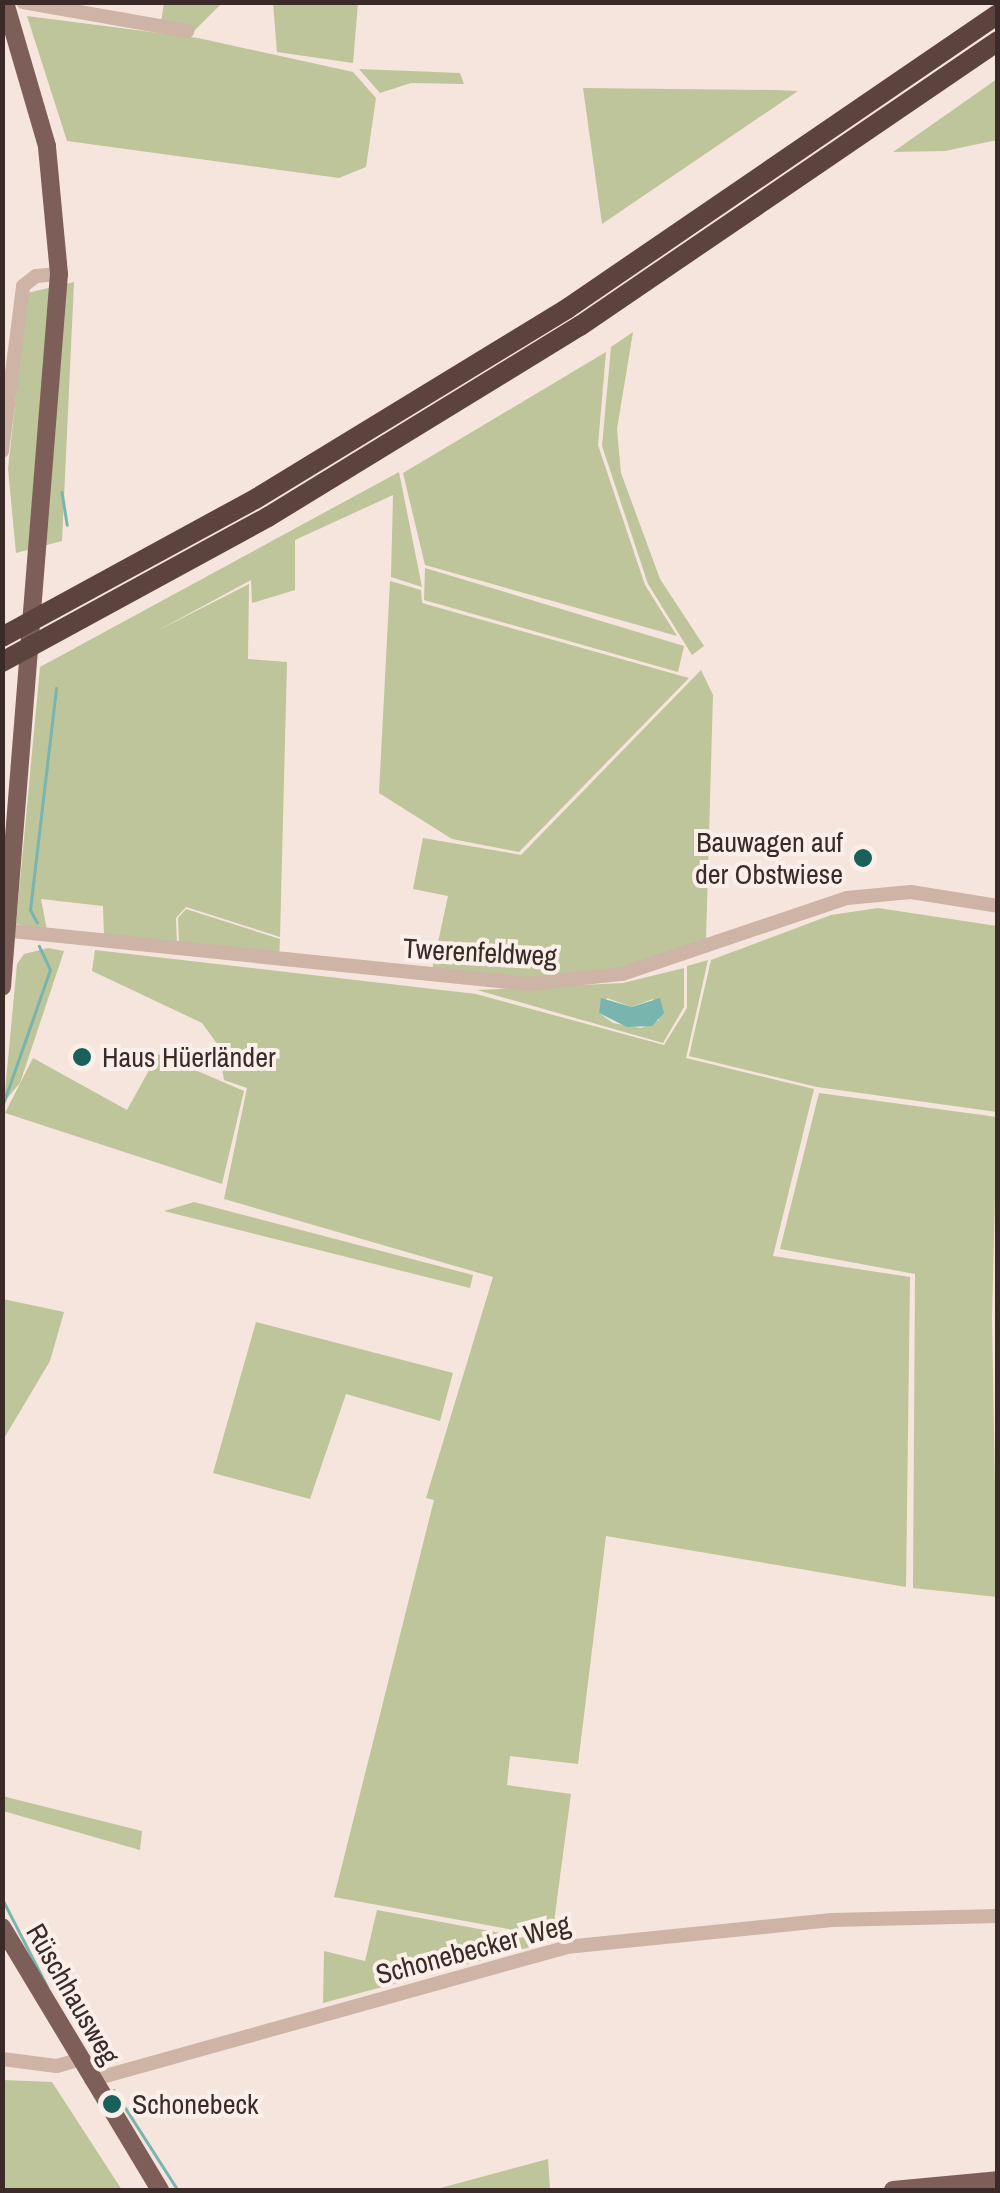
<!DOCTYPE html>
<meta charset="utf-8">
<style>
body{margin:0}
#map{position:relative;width:1000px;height:2193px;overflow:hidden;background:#f5e5dc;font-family:"Archivo Narrow",sans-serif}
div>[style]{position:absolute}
.green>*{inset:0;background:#bec59a}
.water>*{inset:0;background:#78b5ae}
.stream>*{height:2.5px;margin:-1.25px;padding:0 1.25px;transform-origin:1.25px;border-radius:1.25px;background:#78b5ae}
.minor>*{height:14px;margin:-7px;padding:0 7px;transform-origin:7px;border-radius:7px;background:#ceb3a7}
.major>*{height:18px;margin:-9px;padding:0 9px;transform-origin:9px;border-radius:9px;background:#7d5e58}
.highway>*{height:20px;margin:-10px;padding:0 10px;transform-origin:10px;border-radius:10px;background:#5c433e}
.dots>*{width:28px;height:28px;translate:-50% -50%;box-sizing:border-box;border:5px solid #fbf0e9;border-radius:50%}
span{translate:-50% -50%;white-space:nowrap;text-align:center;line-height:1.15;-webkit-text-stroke:8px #fbf0e9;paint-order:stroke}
.poi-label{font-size:28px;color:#3a2b28}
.right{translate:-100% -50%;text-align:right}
.left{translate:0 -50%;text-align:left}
.street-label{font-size:28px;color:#3a2b28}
.frame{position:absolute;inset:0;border:5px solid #3a2b28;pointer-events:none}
</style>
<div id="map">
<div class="green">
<i style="clip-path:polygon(164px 3px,222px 3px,195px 30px,161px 22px)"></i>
<i style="clip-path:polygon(273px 3px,358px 3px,353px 63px,277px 52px)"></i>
<i style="clip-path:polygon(27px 16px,198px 38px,353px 72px,376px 98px,366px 167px,339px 178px,67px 141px)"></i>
<i style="clip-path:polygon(359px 69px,460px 73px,464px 84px,411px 83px,380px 93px)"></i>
<i style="clip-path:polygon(997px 79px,997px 140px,945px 151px,893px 152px)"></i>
<i style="clip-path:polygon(583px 88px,776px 90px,798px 91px,602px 224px)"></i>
<i style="clip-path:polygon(74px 282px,62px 541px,16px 553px,8px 469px,27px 293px)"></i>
<i style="clip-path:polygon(633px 332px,617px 429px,621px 473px,660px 579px,704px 646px,692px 655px,648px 584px,602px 446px,611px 347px)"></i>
<i style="clip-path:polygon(606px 352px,598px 445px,645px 585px,677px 636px,425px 565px,403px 473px)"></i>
<i style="clip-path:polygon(399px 472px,422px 587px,391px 577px,393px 495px,295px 540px,295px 590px,252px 603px,251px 580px,155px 632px,249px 584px,248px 659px,287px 662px,280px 937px,186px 907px,176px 918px,177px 946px,104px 936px,103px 906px,41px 899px,47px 930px,16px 924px,40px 667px)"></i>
<i style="clip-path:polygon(425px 568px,684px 646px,678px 672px,424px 600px)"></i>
<i style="clip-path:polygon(390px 581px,421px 590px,422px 603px,689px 678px,519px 852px,452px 839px,379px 793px)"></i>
<i style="clip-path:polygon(701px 670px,713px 695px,706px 940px,631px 966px,562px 977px,525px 981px,432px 970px,448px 896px,413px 889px,423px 838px,521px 855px)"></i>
<i style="clip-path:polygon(878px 908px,997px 926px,997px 1112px,817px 1087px,689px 1056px,711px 960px,831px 915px)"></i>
<i style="clip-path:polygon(186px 909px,280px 939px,279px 960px,179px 945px,178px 918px)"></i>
<i style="clip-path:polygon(48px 948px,64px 951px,20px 1083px,4px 1102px,17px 964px,24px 954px)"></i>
<i style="clip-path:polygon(95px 950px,476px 994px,664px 1045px,687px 1008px,687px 966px,708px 960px,686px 1058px,814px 1089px,773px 1256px,910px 1277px,906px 1587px,606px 1536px,578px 1764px,510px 1756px,507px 1785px,571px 1794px,552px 1937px,334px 1897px,434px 1500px,426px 1498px,493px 1277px,224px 1199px,247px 1088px,224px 1080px,218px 1045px,202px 1023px,92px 971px)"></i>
<i style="clip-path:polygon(evenodd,684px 968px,684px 1007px,663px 1043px,477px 990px,623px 983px,684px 968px,607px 998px,632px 1007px,653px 999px,659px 1020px,641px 1028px,613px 1023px,599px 1013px,607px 998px)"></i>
<i style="clip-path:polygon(158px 1054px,244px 1091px,222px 1184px,5px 1113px,33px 1058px,127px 1110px)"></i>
<i style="clip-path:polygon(819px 1093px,997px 1117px,992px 1319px,997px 1597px,913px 1588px,915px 1274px,780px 1249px)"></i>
<i style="clip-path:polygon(194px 1202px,473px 1275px,470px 1288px,164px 1211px)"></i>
<i style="clip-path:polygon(3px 1299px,64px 1312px,50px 1361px,3px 1440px)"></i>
<i style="clip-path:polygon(256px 1322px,453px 1373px,440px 1421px,346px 1394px,310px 1499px,213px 1473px)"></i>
<i style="clip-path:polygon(2px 1796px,142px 1831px,140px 1850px,3px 1811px)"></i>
<i style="clip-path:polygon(377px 1910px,549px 1942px,323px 2003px,324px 1951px,365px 1961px)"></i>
<i style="clip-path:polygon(3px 2080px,52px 2082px,122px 2190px,3px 2190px)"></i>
<i style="clip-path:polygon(548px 2159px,550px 2190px,433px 2190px)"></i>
</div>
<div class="water">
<i style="clip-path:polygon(601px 998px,632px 1007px,660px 998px,664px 1013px,652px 1026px,627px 1027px,599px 1013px)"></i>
</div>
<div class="stream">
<i style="left:62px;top:492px;width:33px;rotate:81deg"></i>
<i style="left:37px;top:923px;width:15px;rotate:-118deg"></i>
<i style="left:30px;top:910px;width:223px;rotate:-83.3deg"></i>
<i style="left:2px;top:1107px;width:145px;rotate:-70.7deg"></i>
<i style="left:50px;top:970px;width:26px;rotate:-115deg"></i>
<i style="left:2px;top:1898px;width:99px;rotate:62.9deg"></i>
<i style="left:114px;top:2090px;width:119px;rotate:57.4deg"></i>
</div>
<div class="minor">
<i style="left:23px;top:2px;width:167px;rotate:10deg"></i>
<i style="left:2px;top:451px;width:166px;rotate:-82.7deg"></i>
<i style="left:23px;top:286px;width:16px;rotate:-38deg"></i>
<i style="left:36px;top:276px;width:23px;rotate:-5deg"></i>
<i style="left:2px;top:930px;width:529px;rotate:5.86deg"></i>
<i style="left:528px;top:984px;width:95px;rotate:-6.1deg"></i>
<i style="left:622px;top:974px;width:237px;rotate:-18.7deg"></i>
<i style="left:847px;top:898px;width:64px;rotate:-5.4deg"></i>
<i style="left:911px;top:892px;width:88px;rotate:9.1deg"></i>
<i style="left:2px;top:2059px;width:55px;rotate:7.3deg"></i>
<i style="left:57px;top:2066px;width:22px;rotate:-16deg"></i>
<i style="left:91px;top:2080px;width:493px;rotate:-15.6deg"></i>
<i style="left:566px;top:1947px;width:267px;rotate:-5.8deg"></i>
<i style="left:832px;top:1920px;width:166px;rotate:-1.4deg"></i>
</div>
<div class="major">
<i style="left:2px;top:987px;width:715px;rotate:-85.43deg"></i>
<i style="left:59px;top:274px;width:129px;rotate:-95.4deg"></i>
<i style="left:47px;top:146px;width:150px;rotate:-106.3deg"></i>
<i style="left:2px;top:1927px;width:307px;rotate:59deg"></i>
<i style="left:893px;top:2190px;width:105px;rotate:-5.4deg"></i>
</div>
<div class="highway">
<i style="left:2px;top:637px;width:290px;rotate:-28.6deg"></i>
<i style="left:257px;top:498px;width:364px;rotate:-31.4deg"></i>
<i style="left:568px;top:308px;width:521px;rotate:-34.36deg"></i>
<i style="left:2px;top:662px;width:303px;rotate:-28.6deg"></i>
<i style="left:268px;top:517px;width:366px;rotate:-31.5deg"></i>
<i style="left:580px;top:326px;width:506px;rotate:-34.29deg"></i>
</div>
<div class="dots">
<i style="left:863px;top:858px;background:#19605a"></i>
<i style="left:82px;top:1057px;background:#19605a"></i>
<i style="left:112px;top:2104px;background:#19605a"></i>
</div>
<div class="poi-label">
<span class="right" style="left:843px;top:858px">Bauwagen auf<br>der Obstwiese</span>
<span class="left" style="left:102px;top:1057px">Haus Hüerländer</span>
<span class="left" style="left:132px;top:2104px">Schonebeck</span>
</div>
<div class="street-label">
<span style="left:480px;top:952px;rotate:3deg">Twerenfeldweg</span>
<span style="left:473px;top:1949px;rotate:-15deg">Schonebecker Weg</span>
<span style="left:73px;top:1994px;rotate:60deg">Rüschhausweg</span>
</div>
<div class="frame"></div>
</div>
